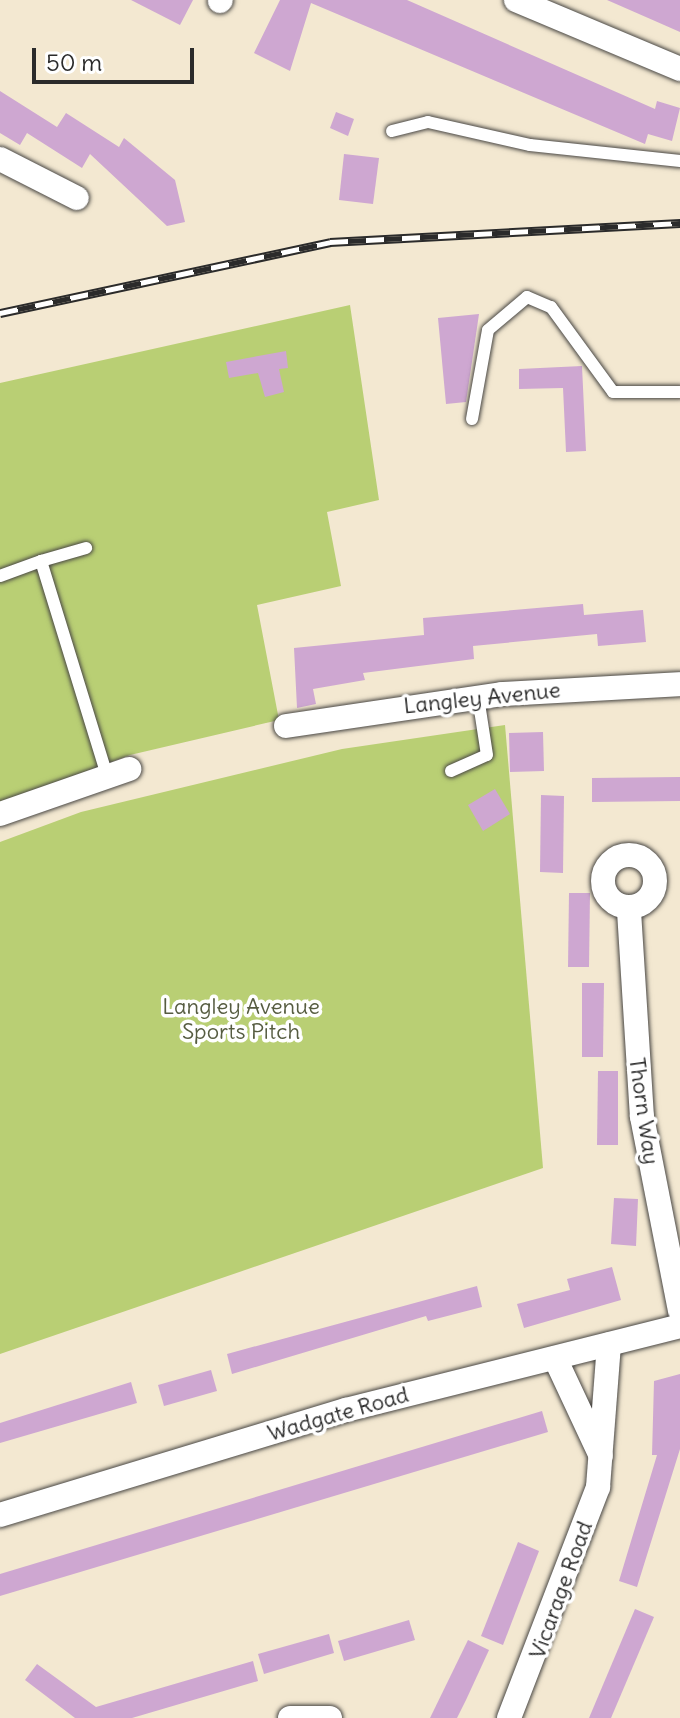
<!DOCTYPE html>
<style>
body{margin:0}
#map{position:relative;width:680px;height:1718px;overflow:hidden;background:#f3e8d1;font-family:Delius,sans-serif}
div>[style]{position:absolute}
.green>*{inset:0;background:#b9cf74}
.building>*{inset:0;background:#cea7d1}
.roads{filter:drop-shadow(0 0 2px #494744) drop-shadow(0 0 2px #494744)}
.service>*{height:12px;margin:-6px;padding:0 6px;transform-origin:6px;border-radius:6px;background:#fff}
.minor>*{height:24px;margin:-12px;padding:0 12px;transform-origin:12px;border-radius:12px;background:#fff}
.minor>.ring{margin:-12px;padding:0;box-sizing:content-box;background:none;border:24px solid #fff;border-radius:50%}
.rail>*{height:9px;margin-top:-4.5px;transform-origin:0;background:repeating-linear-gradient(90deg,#fff 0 18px,#2b2b2b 0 36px);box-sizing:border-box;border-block:2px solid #2b2b2b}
span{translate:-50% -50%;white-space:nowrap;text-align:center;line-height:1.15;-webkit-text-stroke:7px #fff;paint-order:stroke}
.street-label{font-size:22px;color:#2b2b2b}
.park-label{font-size:22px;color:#565c41}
.scale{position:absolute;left:32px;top:48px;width:162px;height:36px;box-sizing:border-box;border:4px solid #2b2b2b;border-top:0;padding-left:10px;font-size:24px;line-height:28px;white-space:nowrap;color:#2b2b2b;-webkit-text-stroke:6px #fff;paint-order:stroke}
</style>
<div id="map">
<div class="green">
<i style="clip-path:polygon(350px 305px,379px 500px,327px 512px,341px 586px,257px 605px,279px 720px,130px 755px,0 803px,0 383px)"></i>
<i style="clip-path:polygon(505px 725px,543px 1168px,0 1354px,0 842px,81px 812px,342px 749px)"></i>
</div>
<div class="building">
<i style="clip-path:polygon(131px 0,193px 0,180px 25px)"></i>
<i style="clip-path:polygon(280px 0,407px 0,655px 109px,657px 101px,680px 108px,672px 141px,648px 134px,645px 144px,311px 3px,290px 71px,254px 53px)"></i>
<i style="clip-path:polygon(607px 0,680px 0,680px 32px,655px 21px)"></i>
<i style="clip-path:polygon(0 91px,57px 127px,66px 113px,119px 147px,124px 138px,175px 180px,185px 222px,167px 226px,90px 154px,82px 168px,27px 133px,20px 145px,0 133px)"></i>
<i style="clip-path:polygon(336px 112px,354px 119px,348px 136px,330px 128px)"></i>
<i style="clip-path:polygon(344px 154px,379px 158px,373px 204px,339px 200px)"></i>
<i style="clip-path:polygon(479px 314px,466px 402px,446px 404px,438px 318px)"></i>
<i style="clip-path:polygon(286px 351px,288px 368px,279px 369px,284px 392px,265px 397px,258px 373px,229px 378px,226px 362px)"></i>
<i style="clip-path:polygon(582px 366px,586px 451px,566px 452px,563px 388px,519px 389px,519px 369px)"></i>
<i style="clip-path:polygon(583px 604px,584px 615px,643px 610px,646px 642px,598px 646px,597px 634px,473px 646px,474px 659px,363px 673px,365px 680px,313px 689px,316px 704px,297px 708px,294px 648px,424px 635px,423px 618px)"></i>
<i style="clip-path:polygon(543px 732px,544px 771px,510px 772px,509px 733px)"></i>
<i style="clip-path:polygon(680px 777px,680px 801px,592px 802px,592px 778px)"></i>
<i style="clip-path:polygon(495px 789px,510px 814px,483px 831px,468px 805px)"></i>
<i style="clip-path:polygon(541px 795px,564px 796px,563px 873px,540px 872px)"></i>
<i style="clip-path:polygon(569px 893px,590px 893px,589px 967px,568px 967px)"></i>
<i style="clip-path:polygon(582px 983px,604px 983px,603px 1057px,582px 1057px)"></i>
<i style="clip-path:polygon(598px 1071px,618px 1071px,618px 1145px,597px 1145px)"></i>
<i style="clip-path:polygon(614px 1198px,638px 1199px,636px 1246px,611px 1244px)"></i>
<i style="clip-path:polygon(612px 1267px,621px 1300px,524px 1328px,517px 1304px,570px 1290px,567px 1279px)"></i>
<i style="clip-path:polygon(477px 1286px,482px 1307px,428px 1321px,426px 1316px,232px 1374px,227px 1354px)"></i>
<i style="clip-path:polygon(211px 1370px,217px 1391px,164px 1406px,158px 1385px)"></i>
<i style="clip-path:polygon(680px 1374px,680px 1449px,637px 1587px,619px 1581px,657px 1455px,652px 1455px,654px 1381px)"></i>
<i style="clip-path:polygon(131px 1382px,137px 1403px,0 1443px,0 1423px)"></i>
<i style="clip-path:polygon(542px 1411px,548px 1432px,0 1596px,0 1574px)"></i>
<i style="clip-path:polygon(518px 1542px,539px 1551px,503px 1645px,481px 1636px)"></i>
<i style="clip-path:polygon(635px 1609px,654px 1617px,611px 1718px,589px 1718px)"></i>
<i style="clip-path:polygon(409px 1620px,415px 1640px,344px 1661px,338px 1641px)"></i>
<i style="clip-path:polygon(329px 1634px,334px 1653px,264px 1674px,258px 1654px)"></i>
<i style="clip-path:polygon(468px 1640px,489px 1650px,466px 1700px,457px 1718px,430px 1718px)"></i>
<i style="clip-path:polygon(253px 1661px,258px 1681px,132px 1718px,75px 1718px,25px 1680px,37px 1664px,96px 1707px)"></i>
</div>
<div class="roads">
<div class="service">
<i style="left:392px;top:131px;width:37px;rotate:-14deg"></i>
<i style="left:428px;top:122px;width:105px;rotate:12.7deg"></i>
<i style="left:530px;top:145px;width:151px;rotate:6.1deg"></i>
<i style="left:472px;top:419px;width:90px;rotate:-79.8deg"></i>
<i style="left:488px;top:330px;width:51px;rotate:-40.2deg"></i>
<i style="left:527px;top:297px;width:26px;rotate:23deg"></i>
<i style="left:551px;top:307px;width:105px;rotate:53.9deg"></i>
<i style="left:613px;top:392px;width:67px"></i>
<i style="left:41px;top:561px;width:47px;rotate:-16.1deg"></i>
<i style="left:0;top:576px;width:44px;rotate:-20.1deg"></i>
<i style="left:41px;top:561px;width:224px;rotate:72.9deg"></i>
<i style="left:451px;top:771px;width:39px;rotate:-24deg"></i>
<i style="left:487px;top:755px;width:59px;rotate:-98.8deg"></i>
</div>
<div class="minor">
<i style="left:516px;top:0;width:178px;rotate:22.8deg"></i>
<i style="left:220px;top:1px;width:1px;rotate:-45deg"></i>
<i style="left:0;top:159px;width:86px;rotate:26.9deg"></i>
<i style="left:286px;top:726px;width:218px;rotate:-8.4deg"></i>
<i style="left:502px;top:694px;width:178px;rotate:-3.2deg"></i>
<i style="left:0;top:814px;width:137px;rotate:-19.2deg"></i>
<i class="ring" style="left:603px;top:855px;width:28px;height:28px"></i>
<i style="left:629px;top:911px;width:206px;rotate:86.4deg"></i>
<i style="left:642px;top:1117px;width:197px;rotate:78.9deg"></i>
<i style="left:555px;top:1358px;width:108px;rotate:64.9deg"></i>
<i style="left:0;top:1515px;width:362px;rotate:-16.9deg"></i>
<i style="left:346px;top:1410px;width:344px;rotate:-14.1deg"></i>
<i style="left:290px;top:1718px;width:40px"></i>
<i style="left:509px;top:1718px;width:248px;rotate:-68.9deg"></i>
<i style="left:598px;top:1487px;width:143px;rotate:-85.6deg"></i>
</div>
</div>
<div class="rail">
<i style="left:0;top:313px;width:338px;rotate:-12.1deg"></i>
<i style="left:330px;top:242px;width:351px;rotate:-3.1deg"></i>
</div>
<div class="street-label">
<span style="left:482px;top:698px;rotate:-6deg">Langley Avenue</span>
<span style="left:644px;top:1111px;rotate:82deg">Thorn Way</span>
<span style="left:338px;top:1414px;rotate:-16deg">Wadgate Road</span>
<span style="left:561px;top:1590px;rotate:-70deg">Vicarage Road</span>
</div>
<div class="park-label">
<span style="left:241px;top:1019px">Langley Avenue<br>Sports Pitch</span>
</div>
<div class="scale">50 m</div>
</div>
